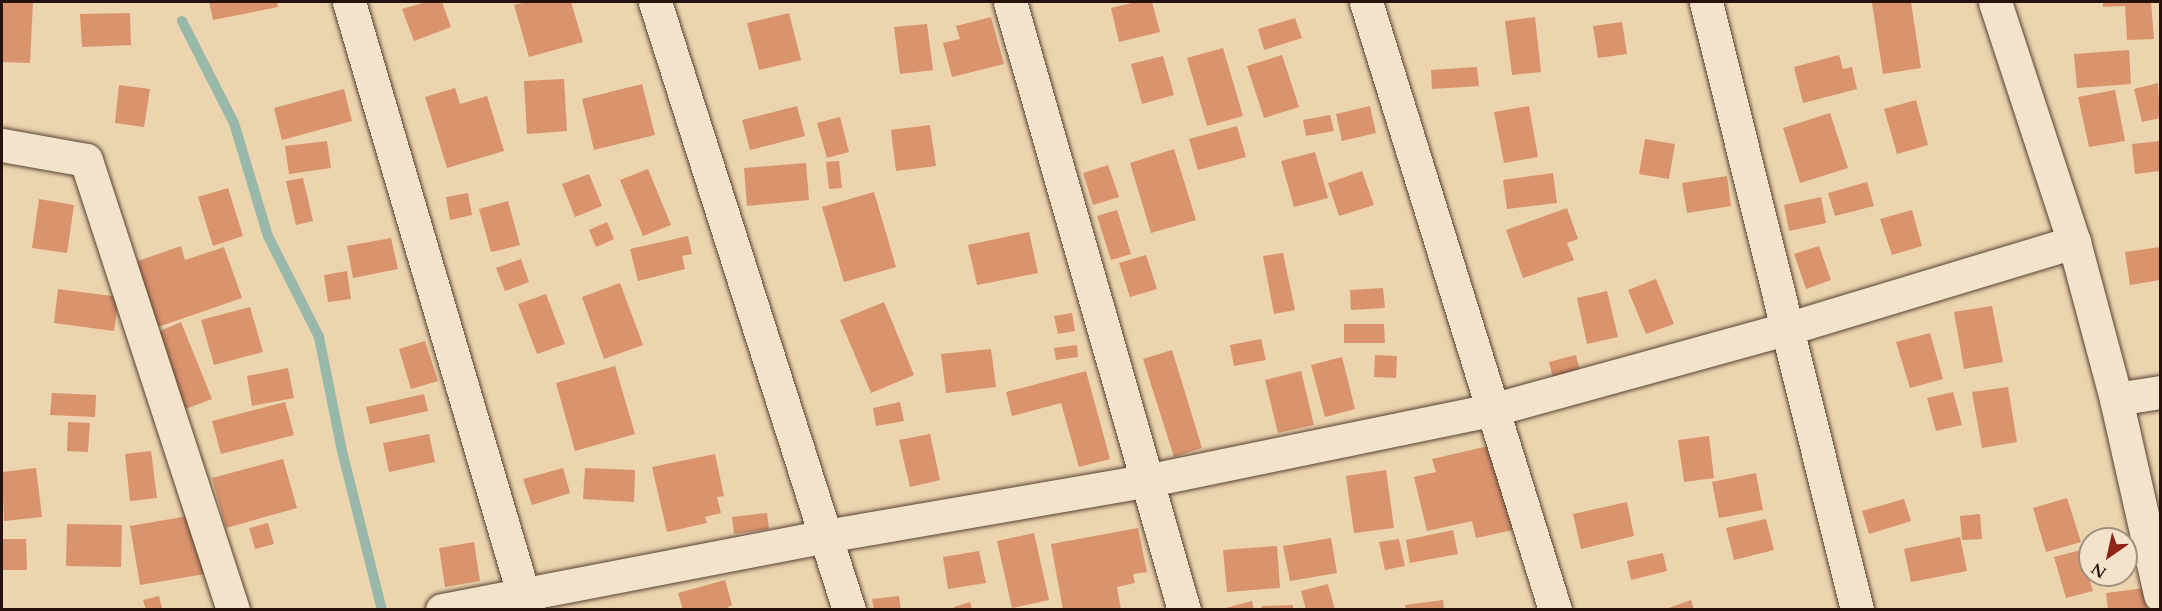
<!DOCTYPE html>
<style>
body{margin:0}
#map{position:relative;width:2162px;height:611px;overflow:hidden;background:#ebd4ae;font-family:Cardo,serif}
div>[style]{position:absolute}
.stream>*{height:10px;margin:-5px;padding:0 5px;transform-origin:5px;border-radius:5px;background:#98b8aa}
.building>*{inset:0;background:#d9936d}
.roads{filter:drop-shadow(0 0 2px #574234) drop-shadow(0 0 2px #574234)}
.minor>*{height:33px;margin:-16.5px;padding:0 16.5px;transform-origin:16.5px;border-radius:16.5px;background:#f2e3ca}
span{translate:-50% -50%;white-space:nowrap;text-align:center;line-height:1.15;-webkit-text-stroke:4.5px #f2e3ca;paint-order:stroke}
.frame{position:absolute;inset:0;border:3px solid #26120b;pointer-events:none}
.north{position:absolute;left:2078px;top:527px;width:60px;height:60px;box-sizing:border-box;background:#f2e3ca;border:2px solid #a08f7e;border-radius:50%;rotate:214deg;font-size:16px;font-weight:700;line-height:24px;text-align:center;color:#26120b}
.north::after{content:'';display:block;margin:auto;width:21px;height:27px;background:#8f2418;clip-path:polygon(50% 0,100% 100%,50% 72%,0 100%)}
</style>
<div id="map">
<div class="stream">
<i style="left:182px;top:21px;width:114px;rotate:63deg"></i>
<i style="left:234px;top:123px;width:118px;rotate:73.3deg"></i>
<i style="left:268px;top:236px;width:113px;rotate:63.2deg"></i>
<i style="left:319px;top:337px;width:116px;rotate:78.6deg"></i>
<i style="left:342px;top:451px;width:164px;rotate:75.9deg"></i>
</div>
<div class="building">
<i style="clip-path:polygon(2px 2px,33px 2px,30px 63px,2px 62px)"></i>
<i style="clip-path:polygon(209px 2px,277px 2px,278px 7px,213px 20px)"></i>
<i style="clip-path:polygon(426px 2px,442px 2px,451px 27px,414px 41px,402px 9px)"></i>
<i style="clip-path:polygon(527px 2px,571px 2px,583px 42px,529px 57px,514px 5px)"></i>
<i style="clip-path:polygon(1136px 2px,1152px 2px,1160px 32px,1119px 42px,1111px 8px)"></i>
<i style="clip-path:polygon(1911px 2px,1921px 68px,1883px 74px,1872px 3px)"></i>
<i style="clip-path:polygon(2103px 2px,2151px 2px,2154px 39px,2127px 40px,2125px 6px,2103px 7px)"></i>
<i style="clip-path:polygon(130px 13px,131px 45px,82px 47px,80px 14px)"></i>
<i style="clip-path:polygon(789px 13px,801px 60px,759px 70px,747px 23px)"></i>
<i style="clip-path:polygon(991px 17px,1004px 64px,952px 77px,943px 43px,960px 39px,956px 26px)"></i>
<i style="clip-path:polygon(1535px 17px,1541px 72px,1512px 75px,1505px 21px)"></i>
<i style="clip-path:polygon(1295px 18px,1302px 38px,1264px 50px,1258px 29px)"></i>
<i style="clip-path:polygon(1622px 22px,1627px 54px,1598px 58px,1593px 26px)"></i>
<i style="clip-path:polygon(927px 24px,933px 70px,900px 74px,894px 27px)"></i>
<i style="clip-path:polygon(1223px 48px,1243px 116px,1207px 126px,1187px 58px)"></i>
<i style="clip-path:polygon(2129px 50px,2131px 84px,2077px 88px,2074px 54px)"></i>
<i style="clip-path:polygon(1282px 55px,1299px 107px,1264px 118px,1247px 66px)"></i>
<i style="clip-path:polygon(1839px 55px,1843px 69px,1852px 67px,1857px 89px,1803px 103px,1794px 67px)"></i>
<i style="clip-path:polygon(1163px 56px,1174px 95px,1142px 104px,1131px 64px)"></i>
<i style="clip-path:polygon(1477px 67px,1479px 86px,1432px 89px,1431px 70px)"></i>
<i style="clip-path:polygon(564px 79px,567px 131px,527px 134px,524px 81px)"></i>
<i style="clip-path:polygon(2158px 83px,2160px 118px,2142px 122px,2134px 89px)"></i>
<i style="clip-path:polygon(642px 84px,655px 135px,594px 150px,582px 99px)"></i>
<i style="clip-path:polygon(119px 85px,150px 89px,144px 127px,115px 123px)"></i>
<i style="clip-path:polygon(455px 88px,460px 104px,487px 96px,504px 151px,447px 168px,425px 97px)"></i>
<i style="clip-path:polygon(344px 89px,352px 121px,282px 140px,274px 108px)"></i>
<i style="clip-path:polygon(2115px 90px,2125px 141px,2089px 147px,2078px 97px)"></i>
<i style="clip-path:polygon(1916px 100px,1928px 145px,1897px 154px,1884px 109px)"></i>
<i style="clip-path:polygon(797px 106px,805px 136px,750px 150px,742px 120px)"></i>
<i style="clip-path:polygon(1370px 106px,1376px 133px,1342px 141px,1336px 114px)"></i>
<i style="clip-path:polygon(1529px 106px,1538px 157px,1504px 163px,1494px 112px)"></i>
<i style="clip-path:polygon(1830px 113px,1848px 168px,1800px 183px,1783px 128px)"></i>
<i style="clip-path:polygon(1330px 115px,1334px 131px,1306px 136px,1303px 120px)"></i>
<i style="clip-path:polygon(840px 117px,849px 152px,827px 158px,817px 123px)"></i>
<i style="clip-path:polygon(930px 125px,936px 166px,896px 171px,891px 130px)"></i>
<i style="clip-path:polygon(1237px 126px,1246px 157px,1198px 170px,1189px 139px)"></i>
<i style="clip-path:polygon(1645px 139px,1675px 144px,1669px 179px,1639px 174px)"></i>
<i style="clip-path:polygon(327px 141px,331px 168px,289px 174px,285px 146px)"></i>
<i style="clip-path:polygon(2160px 141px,2160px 171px,2135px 174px,2132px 144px)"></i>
<i style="clip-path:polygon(1174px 149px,1196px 220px,1151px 233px,1130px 163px)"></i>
<i style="clip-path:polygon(1315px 152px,1328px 198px,1294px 207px,1281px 161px)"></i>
<i style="clip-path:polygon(839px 161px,842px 188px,829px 189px,826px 162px)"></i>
<i style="clip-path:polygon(806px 163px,809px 200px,747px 206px,744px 168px)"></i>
<i style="clip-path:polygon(1108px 165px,1119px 197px,1093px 205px,1083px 173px)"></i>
<i style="clip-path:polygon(648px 169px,671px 225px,643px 236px,620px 180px)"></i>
<i style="clip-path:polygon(1362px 171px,1374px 205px,1339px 216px,1328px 183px)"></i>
<i style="clip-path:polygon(1553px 173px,1557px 203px,1507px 209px,1503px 180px)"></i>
<i style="clip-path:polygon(589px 174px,602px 206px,575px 217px,562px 184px)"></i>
<i style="clip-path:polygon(1727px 176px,1731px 206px,1687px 213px,1682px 183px)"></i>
<i style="clip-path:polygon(303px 178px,313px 221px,296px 225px,286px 181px)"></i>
<i style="clip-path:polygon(1867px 182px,1874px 206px,1835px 216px,1828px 193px)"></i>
<i style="clip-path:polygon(228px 188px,243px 236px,213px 246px,198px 197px)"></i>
<i style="clip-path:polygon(874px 192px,896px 267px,844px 282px,822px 207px)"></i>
<i style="clip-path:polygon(468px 193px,472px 215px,450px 220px,446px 197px)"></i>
<i style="clip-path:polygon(1821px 197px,1826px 223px,1789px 231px,1784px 205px)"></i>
<i style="clip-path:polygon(39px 199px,74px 205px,67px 253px,32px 248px)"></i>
<i style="clip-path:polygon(508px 201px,520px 245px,491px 252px,479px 209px)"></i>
<i style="clip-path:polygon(1567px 208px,1578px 239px,1567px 243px,1574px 260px,1523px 278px,1506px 230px)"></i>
<i style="clip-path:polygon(1117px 210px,1131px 254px,1111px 260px,1097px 216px)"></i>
<i style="clip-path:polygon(1912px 210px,1922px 246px,1892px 255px,1880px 219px)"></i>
<i style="clip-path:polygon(607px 222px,614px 239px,596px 247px,589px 230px)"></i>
<i style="clip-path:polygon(1029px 232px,1038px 273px,977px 285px,968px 245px)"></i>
<i style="clip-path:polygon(688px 236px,692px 254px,682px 256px,685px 269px,638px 281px,630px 249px)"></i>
<i style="clip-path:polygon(391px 238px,398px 269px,353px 278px,347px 246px)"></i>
<i style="clip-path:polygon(181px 246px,185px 260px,224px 247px,242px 298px,158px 327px,135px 262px)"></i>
<i style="clip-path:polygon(1819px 246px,1831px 280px,1806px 289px,1794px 254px)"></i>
<i style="clip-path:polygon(2160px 247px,2160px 280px,2130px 285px,2125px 252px)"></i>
<i style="clip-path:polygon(1283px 253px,1295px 310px,1274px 314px,1263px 256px)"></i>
<i style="clip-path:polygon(1146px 255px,1157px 289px,1130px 297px,1119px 263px)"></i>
<i style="clip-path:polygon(521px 259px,529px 282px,505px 291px,496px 268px)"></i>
<i style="clip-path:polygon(347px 271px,351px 299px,328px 302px,324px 275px)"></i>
<i style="clip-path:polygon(1656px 279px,1674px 324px,1646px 334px,1628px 290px)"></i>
<i style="clip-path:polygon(620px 283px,643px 345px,604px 359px,582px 297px)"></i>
<i style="clip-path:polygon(1383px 288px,1385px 308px,1351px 310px,1350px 290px)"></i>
<i style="clip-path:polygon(58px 289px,119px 297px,114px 331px,54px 323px)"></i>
<i style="clip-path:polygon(1607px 291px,1618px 337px,1587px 344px,1577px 298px)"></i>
<i style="clip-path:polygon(546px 294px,565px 344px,537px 354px,518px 304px)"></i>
<i style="clip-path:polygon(884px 302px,914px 375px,871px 393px,840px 320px)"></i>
<i style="clip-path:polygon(1992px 306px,2003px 362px,1964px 369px,1954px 312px)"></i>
<i style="clip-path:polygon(250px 307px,263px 352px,214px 365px,201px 320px)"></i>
<i style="clip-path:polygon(1072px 313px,1075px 331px,1058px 334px,1054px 316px)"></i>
<i style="clip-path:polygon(181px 322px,212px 399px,180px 411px,151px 335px)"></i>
<i style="clip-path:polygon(1344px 324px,1384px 324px,1385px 343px,1344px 343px)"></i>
<i style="clip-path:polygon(1930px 333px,1943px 379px,1910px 388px,1896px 342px)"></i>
<i style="clip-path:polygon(1261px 339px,1266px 360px,1234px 366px,1230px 345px)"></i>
<i style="clip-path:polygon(425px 341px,438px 381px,411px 389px,399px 349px)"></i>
<i style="clip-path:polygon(1077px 345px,1078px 357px,1056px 360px,1054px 348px)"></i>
<i style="clip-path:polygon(991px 349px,996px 387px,946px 393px,941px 354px)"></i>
<i style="clip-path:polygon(1172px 350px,1202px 448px,1174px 457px,1143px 359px)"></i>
<i style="clip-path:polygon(1375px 355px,1397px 356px,1396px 378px,1374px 377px)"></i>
<i style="clip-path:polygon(1576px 355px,1582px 380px,1555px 386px,1549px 362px)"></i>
<i style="clip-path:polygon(1342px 357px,1355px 409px,1325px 417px,1311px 365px)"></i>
<i style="clip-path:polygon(615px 366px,635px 434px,575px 451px,556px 383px)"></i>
<i style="clip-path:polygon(288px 368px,294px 398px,252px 406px,247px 376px)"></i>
<i style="clip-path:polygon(1086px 371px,1110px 459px,1079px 467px,1061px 403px,1012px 416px,1006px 392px)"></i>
<i style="clip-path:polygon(1301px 371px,1314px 425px,1278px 433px,1265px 380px)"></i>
<i style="clip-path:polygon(2008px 387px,2017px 442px,1982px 448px,1972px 392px)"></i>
<i style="clip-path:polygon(1953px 392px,1962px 425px,1936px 431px,1927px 398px)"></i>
<i style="clip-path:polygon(52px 393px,96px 395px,95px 417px,50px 415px)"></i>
<i style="clip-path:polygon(424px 394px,428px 411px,370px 424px,366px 407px)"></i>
<i style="clip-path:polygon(285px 402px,294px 435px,221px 454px,212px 421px)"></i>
<i style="clip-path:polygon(900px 402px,904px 421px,876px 426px,873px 408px)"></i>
<i style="clip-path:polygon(68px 422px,90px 423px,88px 452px,67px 451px)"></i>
<i style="clip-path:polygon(429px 434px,435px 462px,389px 472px,383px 443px)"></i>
<i style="clip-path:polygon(930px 434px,940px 480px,910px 487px,899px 440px)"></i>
<i style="clip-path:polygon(1709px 436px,1714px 478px,1684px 482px,1678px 440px)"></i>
<i style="clip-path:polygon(1493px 445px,1513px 530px,1476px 538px,1472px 521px,1427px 531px,1414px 477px,1436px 472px,1432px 459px)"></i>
<i style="clip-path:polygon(151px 451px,157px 498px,130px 501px,125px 454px)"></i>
<i style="clip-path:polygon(715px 454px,724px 496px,717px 497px,721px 513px,705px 517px,707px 523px,667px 532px,652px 467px)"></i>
<i style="clip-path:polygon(283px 459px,297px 508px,226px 528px,212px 478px)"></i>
<i style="clip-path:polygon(36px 468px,42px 517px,4px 521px,2px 472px)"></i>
<i style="clip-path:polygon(563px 468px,570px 493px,532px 505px,523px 479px)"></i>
<i style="clip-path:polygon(585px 468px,635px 470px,634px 502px,583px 499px)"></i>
<i style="clip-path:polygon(1386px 470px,1394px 528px,1354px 533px,1346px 476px)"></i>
<i style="clip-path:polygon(1756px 473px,1763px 510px,1719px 518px,1712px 482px)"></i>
<i style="clip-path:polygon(2067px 498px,2081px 542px,2046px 552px,2033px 508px)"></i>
<i style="clip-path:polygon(1904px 499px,1911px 521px,1869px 534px,1862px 511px)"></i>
<i style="clip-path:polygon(1627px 502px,1634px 536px,1581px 549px,1573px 514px)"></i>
<i style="clip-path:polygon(767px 513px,769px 529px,734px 534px,732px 517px)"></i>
<i style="clip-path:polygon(1980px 514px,1982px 539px,1962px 540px,1960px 516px)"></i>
<i style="clip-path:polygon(194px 515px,205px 574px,140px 585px,130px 526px)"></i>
<i style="clip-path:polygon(1766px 519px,1774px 550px,1734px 560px,1726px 528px)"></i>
<i style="clip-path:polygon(268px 523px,274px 544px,255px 549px,249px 528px)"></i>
<i style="clip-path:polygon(67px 524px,122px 525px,121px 567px,66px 566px)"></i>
<i style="clip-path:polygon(1138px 528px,1147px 572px,1133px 574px,1135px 583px,1117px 587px,1121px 610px,1063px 610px,1051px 544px)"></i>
<i style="clip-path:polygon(1453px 530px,1458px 554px,1410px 563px,1406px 540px)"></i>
<i style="clip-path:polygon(1034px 533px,1049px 600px,1012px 608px,997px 541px)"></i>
<i style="clip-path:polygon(1960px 537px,1967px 571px,1911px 582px,1904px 549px)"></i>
<i style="clip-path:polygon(1331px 538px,1337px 573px,1290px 581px,1283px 546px)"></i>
<i style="clip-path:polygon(2px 539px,26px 539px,27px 570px,2px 570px)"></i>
<i style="clip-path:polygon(1399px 539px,1405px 566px,1385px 570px,1379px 542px)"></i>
<i style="clip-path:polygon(474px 542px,480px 581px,445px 587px,439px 548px)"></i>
<i style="clip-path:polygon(1277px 546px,1280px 588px,1227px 592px,1223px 550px)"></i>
<i style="clip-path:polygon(2081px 550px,2093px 591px,2066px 598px,2054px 557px)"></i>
<i style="clip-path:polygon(979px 551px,986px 583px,948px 589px,943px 557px)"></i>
<i style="clip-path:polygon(1663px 553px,1667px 571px,1631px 580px,1627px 561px)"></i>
<i style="clip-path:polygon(725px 580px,732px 605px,723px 610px,683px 610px,678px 593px)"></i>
<i style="clip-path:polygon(1328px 584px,1335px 610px,1306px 610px,1301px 591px)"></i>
<i style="clip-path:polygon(2145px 588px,2147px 608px,2108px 610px,2106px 593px)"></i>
<i style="clip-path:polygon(159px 596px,162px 608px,146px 610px,143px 600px)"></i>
<i style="clip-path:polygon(899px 596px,901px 610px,874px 610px,872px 599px)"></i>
<i style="clip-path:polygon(1443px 600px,1444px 610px,1406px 610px,1405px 605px)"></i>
<i style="clip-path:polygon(1691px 600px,1694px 610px,1666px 610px,1666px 609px)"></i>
<i style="clip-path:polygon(1252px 601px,1254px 610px,1222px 610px,1222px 609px)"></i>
<i style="clip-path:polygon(970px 602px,972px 610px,954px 610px,954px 607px)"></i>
<i style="clip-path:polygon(1293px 605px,1293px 610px,1262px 610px,1261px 606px)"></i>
</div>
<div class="roads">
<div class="minor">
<i style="left:349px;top:2px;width:634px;rotate:73.6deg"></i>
<i style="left:655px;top:2px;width:638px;rotate:72.3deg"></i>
<i style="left:1010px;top:2px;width:632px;rotate:74.03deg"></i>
<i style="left:1366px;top:2px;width:637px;rotate:72.73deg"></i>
<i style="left:1706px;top:2px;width:626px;rotate:76.05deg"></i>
<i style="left:1995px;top:2px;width:253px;rotate:71.8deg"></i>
<i style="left:2074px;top:242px;width:163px;rotate:75deg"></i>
<i style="left:2116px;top:399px;width:201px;rotate:77.3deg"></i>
<i style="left:2px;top:145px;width:85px;rotate:10.1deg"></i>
<i style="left:86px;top:160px;width:473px;rotate:71.9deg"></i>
<i style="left:2116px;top:399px;width:45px;rotate:-9deg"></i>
<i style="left:442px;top:610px;width:391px;rotate:-10.9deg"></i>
<i style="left:826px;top:536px;width:324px;rotate:-9.8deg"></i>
<i style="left:1145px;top:481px;width:357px;rotate:-11.6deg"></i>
<i style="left:1495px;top:409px;width:302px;rotate:-15.4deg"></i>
<i style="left:1786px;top:329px;width:301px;rotate:-16.8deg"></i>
</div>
</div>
<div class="frame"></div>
<div class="north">N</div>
</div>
